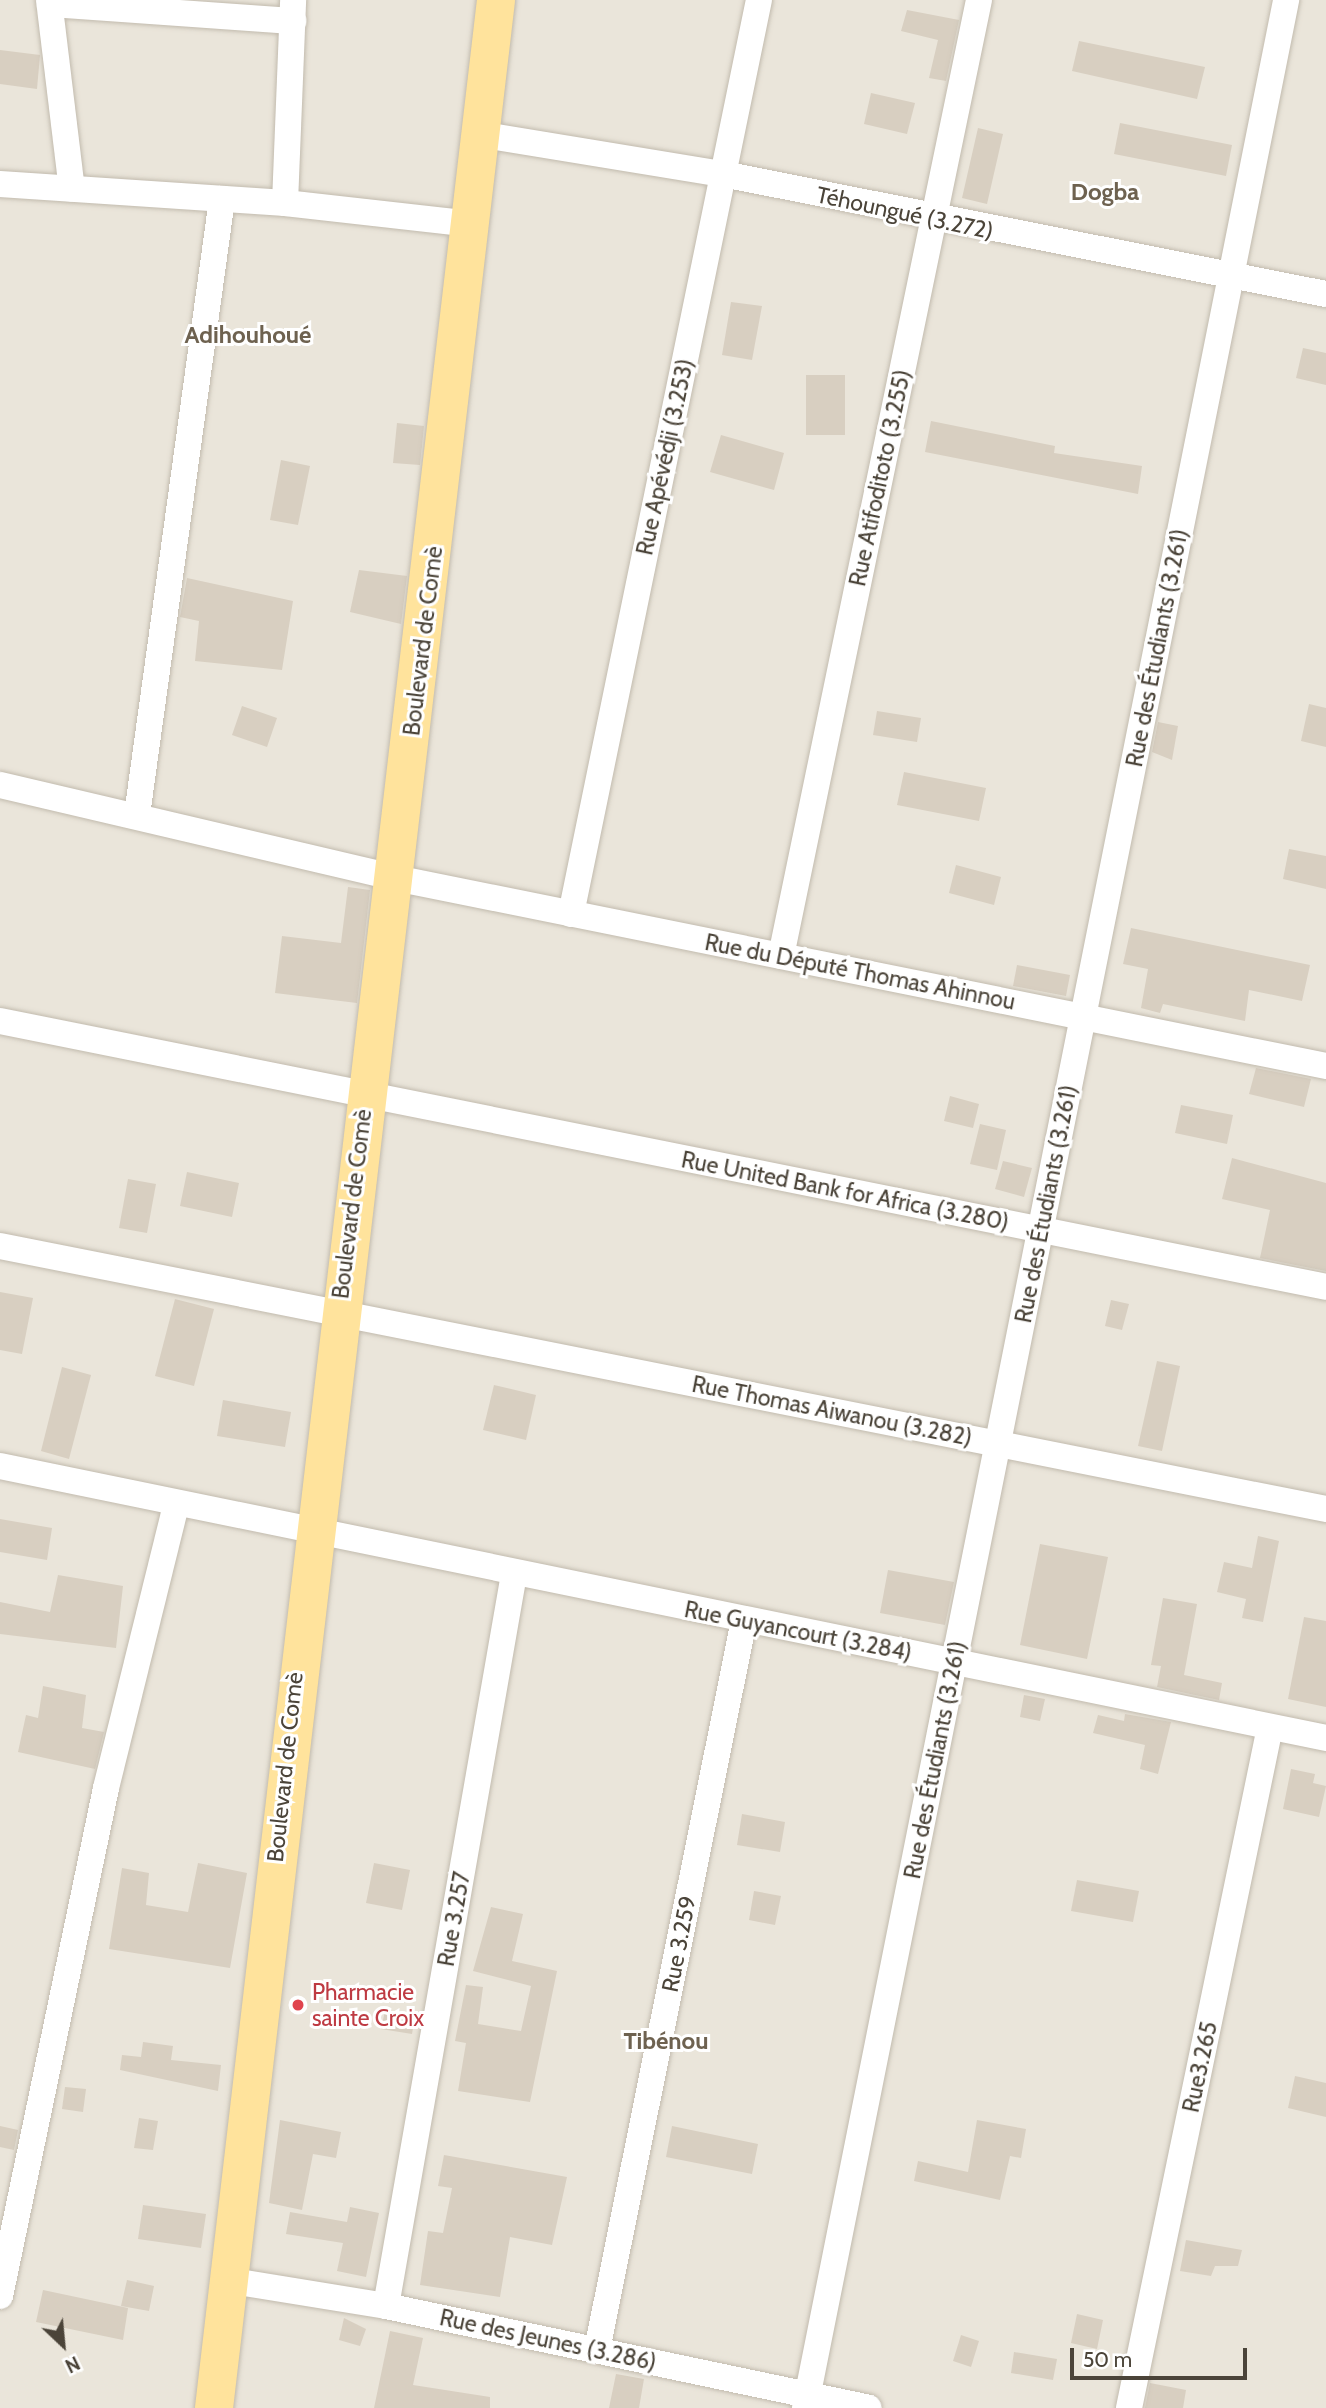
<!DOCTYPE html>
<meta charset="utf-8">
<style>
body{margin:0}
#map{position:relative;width:1326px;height:2408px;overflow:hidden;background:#f6f3ec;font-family:Cabin,sans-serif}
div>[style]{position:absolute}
.residential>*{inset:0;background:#eae5da}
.building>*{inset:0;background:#d8cfc1}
.roads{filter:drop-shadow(0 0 2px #c2bbae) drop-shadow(0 0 2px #c2bbae)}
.minor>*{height:26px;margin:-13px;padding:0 13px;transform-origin:13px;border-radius:13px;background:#fff}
.primary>*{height:38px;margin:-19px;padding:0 19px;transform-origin:19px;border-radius:19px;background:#ffe39c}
.dots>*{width:19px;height:19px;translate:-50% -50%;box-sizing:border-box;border:4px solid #fff;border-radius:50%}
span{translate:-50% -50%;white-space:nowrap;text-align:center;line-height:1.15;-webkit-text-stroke:6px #fff;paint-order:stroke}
.street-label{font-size:23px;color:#4b4439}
.health-label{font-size:23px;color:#be3a42}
.left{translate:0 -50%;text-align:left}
.neighbourhood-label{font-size:24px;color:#6e6250;font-weight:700}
.north{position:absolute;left:28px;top:2310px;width:70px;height:70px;-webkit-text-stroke:5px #fff;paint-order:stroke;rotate:154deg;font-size:19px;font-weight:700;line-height:28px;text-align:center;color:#4b4439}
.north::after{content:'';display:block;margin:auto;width:24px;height:32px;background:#4b4439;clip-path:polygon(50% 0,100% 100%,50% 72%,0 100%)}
.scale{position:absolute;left:1070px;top:2348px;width:177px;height:32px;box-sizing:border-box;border:4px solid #4b4439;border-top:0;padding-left:9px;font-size:21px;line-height:24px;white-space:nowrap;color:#4b4439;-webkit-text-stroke:5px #fff;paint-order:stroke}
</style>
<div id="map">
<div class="residential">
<i style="clip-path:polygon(0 0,1326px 0,1326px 2408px,0 2408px)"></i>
</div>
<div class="building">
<i style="clip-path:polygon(907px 10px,959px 20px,946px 81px,929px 78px,938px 40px,901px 31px)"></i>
<i style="clip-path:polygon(1079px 41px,1205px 67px,1197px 99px,1072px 71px)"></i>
<i style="clip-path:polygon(0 50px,40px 55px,37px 89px,0 84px)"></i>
<i style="clip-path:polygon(871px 93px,915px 103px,907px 134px,864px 124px)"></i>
<i style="clip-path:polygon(1120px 123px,1232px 145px,1226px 176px,1114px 154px)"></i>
<i style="clip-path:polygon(978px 128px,1003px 134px,987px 204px,962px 198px)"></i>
<i style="clip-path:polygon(731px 302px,762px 306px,752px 360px,722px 355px)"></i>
<i style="clip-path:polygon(1303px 348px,1326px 353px,1326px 385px,1296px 378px)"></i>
<i style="clip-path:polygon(806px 375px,845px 375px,845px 435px,806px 435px)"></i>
<i style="clip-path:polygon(931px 421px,1055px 446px,1054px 453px,1142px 466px,1138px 494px,925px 452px)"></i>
<i style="clip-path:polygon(397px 423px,424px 426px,420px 465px,393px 463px)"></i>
<i style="clip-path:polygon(721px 435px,784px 453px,774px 490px,710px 472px)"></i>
<i style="clip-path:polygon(281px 460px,310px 466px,298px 525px,270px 520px)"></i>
<i style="clip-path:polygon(359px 570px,407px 576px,401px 624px,350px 612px)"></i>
<i style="clip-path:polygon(187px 578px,293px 601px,282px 670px,195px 661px,199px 621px,180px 617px)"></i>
<i style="clip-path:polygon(1309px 704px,1326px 708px,1326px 747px,1301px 741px)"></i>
<i style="clip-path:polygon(242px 706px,277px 718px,267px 747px,232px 735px)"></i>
<i style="clip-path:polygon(877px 711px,921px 718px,917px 742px,873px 735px)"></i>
<i style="clip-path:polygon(1158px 722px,1178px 726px,1172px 760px,1152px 752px)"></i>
<i style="clip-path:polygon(904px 772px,986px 788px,979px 821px,897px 805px)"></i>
<i style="clip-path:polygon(1289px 849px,1326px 856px,1326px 889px,1283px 879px)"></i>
<i style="clip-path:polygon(956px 865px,1001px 877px,994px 905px,949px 893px)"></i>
<i style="clip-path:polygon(348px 887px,370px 890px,357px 1003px,275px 993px,282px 936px,341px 943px)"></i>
<i style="clip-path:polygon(1131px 928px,1310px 965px,1302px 1001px,1249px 990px,1245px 1021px,1163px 1004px,1160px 1013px,1141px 1008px,1148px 969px,1123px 964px)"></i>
<i style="clip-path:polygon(1017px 965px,1070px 975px,1066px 996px,1013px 986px)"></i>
<i style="clip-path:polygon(1256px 1068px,1311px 1079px,1304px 1107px,1249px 1094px)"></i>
<i style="clip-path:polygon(950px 1096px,979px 1104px,973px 1128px,944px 1121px)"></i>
<i style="clip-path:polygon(1181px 1105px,1233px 1115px,1227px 1144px,1175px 1133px)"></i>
<i style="clip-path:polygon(980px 1124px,1006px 1130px,997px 1170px,970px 1164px)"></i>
<i style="clip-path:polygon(1232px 1158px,1326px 1183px,1326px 1271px,1260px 1258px,1270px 1210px,1222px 1199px)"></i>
<i style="clip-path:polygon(1003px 1161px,1032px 1168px,1024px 1197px,995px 1189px)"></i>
<i style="clip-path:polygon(187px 1172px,239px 1183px,232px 1217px,180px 1206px)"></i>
<i style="clip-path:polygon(128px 1179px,156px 1184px,147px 1233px,119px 1228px)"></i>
<i style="clip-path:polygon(0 1292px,33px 1298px,22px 1354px,0 1350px)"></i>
<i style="clip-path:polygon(175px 1299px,214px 1309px,194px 1386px,155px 1376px)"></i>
<i style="clip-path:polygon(1111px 1300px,1129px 1304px,1122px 1330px,1105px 1326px)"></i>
<i style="clip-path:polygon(1157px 1361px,1180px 1366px,1162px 1451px,1138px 1446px)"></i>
<i style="clip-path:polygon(62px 1367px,91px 1375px,69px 1459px,41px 1451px)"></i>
<i style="clip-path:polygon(494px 1385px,536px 1395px,526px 1440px,483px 1430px)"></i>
<i style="clip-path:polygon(223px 1400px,291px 1412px,285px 1447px,217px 1436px)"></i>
<i style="clip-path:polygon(0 1519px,52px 1528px,47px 1560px,0 1552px)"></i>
<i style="clip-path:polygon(1258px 1536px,1279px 1541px,1263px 1622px,1242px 1618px,1246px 1599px,1217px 1592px,1224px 1562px,1252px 1568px)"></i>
<i style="clip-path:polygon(1040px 1544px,1108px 1557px,1087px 1659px,1020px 1645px)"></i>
<i style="clip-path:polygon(888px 1570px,954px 1582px,945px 1625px,880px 1613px)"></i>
<i style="clip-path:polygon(58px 1575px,123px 1586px,116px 1648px,0 1634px,0 1602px,50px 1612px)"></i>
<i style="clip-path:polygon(1163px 1598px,1197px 1604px,1184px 1675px,1222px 1683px,1219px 1700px,1157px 1687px,1161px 1666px,1151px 1665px)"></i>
<i style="clip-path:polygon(1304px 1617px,1326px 1621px,1326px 1707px,1288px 1699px)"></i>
<i style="clip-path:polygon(43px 1686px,86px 1695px,82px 1728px,104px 1732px,95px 1769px,18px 1752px,26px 1715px,38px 1718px)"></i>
<i style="clip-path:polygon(1024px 1695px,1045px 1699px,1040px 1721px,1020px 1717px)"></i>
<i style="clip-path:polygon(1125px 1714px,1171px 1722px,1158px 1774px,1140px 1769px,1145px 1745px,1093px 1733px,1098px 1715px,1124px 1721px)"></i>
<i style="clip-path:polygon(1291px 1769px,1315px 1774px,1313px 1783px,1326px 1786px,1319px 1817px,1283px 1809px)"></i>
<i style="clip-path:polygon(742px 1814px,785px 1822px,780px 1852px,737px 1845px)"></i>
<i style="clip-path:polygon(198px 1863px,247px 1873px,230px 1968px,109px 1949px,122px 1868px,149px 1873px,146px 1905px,188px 1912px)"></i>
<i style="clip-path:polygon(374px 1863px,410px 1870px,402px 1910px,366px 1903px)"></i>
<i style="clip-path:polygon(1077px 1880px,1139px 1891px,1133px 1922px,1071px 1911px)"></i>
<i style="clip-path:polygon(754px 1891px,781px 1896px,775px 1925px,749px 1920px)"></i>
<i style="clip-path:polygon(491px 1907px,523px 1914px,512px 1961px,557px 1971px,530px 2102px,458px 2091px,466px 2043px,455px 2041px,466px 1985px,483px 1987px,478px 2024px,521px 2031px,531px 1986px,473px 1971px)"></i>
<i style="clip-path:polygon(385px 2011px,415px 2016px,412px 2034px,381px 2029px)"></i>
<i style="clip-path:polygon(143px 2042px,173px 2046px,171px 2060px,221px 2065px,218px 2091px,120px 2070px,122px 2055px,141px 2057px)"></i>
<i style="clip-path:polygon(1295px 2076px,1326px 2083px,1326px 2117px,1288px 2108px)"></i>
<i style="clip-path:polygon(65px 2087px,86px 2089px,83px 2112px,62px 2109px)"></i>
<i style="clip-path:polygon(139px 2118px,158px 2121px,153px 2150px,134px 2148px)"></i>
<i style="clip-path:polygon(280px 2120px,341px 2132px,336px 2158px,313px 2154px,302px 2210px,269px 2203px)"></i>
<i style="clip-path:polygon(977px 2120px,1026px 2129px,1021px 2158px,1010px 2156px,1000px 2200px,914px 2181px,918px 2161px,968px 2172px)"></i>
<i style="clip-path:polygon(0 2126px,18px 2130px,14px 2150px,0 2147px)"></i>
<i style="clip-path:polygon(672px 2126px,758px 2144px,752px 2174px,666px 2157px)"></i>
<i style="clip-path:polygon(444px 2155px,567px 2177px,552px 2245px,510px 2237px,500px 2297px,420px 2285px,428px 2231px,443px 2233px,452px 2188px,438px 2186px)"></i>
<i style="clip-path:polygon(143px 2205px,206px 2214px,201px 2248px,138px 2239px)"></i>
<i style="clip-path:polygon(350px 2207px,379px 2213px,366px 2277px,337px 2271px,343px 2243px,286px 2234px,290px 2212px,347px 2222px)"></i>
<i style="clip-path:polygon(1186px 2240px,1242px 2250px,1238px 2266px,1215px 2266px,1211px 2276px,1180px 2271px)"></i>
<i style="clip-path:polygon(127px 2280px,154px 2286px,149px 2311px,121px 2306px)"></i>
<i style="clip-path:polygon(43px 2290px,128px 2308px,123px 2340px,36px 2322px)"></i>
<i style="clip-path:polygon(1077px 2314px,1103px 2320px,1097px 2349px,1071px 2343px)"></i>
<i style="clip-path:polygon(344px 2318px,366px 2329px,360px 2346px,339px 2340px)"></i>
<i style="clip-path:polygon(390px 2331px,423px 2338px,413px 2385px,490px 2397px,490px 2408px,374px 2408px)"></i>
<i style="clip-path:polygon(961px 2335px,979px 2341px,971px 2367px,953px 2361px)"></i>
<i style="clip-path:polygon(1014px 2352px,1057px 2359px,1053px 2380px,1011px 2373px)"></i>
<i style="clip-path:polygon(616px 2374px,644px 2379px,639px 2408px,609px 2408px)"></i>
<i style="clip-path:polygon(1150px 2383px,1186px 2390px,1183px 2408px,1145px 2408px)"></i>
</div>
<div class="roads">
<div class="minor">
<i style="left:49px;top:0;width:190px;rotate:83.1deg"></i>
<i style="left:50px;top:4px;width:244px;rotate:4deg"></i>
<i style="left:484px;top:135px;width:242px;rotate:9.3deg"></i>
<i style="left:723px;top:174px;width:615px;rotate:11.26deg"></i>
<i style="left:0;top:184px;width:286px;rotate:3.8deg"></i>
<i style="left:285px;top:203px;width:188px;rotate:6.4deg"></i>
<i style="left:285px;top:203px;width:203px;rotate:-87.7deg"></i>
<i style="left:0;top:785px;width:406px;rotate:13.2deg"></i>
<i style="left:395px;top:878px;width:950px;rotate:11.42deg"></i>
<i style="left:137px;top:815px;width:622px;rotate:-82.14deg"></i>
<i style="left:571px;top:914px;width:933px;rotate:-78.38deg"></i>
<i style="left:781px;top:956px;width:976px;rotate:-78.3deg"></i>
<i style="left:0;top:1021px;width:1352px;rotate:11.34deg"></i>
<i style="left:0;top:1246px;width:1352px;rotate:11.22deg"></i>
<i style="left:0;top:1466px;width:1354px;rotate:11.59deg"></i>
<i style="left:226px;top:2280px;width:162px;rotate:9.2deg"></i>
<i style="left:386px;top:2306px;width:493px;rotate:11.9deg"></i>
<i style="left:0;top:2296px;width:519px;rotate:-78.21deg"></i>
<i style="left:106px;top:1788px;width:291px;rotate:-76.1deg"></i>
<i style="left:386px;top:2306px;width:743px;rotate:-80.08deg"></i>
<i style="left:597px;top:2350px;width:745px;rotate:-78.61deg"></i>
<i style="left:805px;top:2408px;width:2456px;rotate:-78.7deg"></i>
<i style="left:1129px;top:2408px;width:695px;rotate:-78.3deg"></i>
</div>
<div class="primary">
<i style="left:214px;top:2408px;width:2424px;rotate:-83.32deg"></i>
</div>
</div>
<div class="dots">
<i style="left:298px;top:2005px;background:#e0444e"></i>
</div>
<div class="street-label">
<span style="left:905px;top:213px;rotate:12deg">Téhoungué (3.272)</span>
<span style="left:665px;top:457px;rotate:-78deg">Rue Apévédji (3.253)</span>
<span style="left:880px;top:478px;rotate:-78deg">Rue Atifoditoto (3.255)</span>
<span style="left:423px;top:641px;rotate:-83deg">Boulevard de Comè</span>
<span style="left:1157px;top:648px;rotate:-79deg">Rue des Étudiants (3.261)</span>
<span style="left:860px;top:972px;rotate:11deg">Rue du Député Thomas Ahinnou</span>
<span style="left:845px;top:1191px;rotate:11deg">Rue United Bank for Africa (3.280)</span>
<span style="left:352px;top:1204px;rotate:-83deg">Boulevard de Comè</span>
<span style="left:1046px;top:1204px;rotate:-79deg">Rue des Étudiants (3.261)</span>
<span style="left:832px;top:1411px;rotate:11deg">Rue Thomas Aiwanou (3.282)</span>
<span style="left:798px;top:1631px;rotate:11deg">Rue Guyancourt (3.284)</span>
<span style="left:935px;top:1760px;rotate:-79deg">Rue des Étudiants (3.261)</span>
<span style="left:285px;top:1767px;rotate:-84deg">Boulevard de Comè</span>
<span style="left:454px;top:1919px;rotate:-80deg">Rue 3.257</span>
<span style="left:679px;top:1944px;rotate:-79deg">Rue 3.259</span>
<span style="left:1200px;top:2067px;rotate:-78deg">Rue3.265</span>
<span style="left:548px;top:2340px;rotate:12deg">Rue des Jeunes (3.286)</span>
</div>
<div class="health-label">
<span class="left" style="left:312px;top:2005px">Pharmacie<br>sainte Croix</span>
</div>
<div class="neighbourhood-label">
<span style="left:1105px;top:192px">Dogba</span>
<span style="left:248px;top:335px">Adihouhoué</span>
<span style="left:666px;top:2041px">Tibénou</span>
</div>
<div class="north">N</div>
<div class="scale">50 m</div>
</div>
